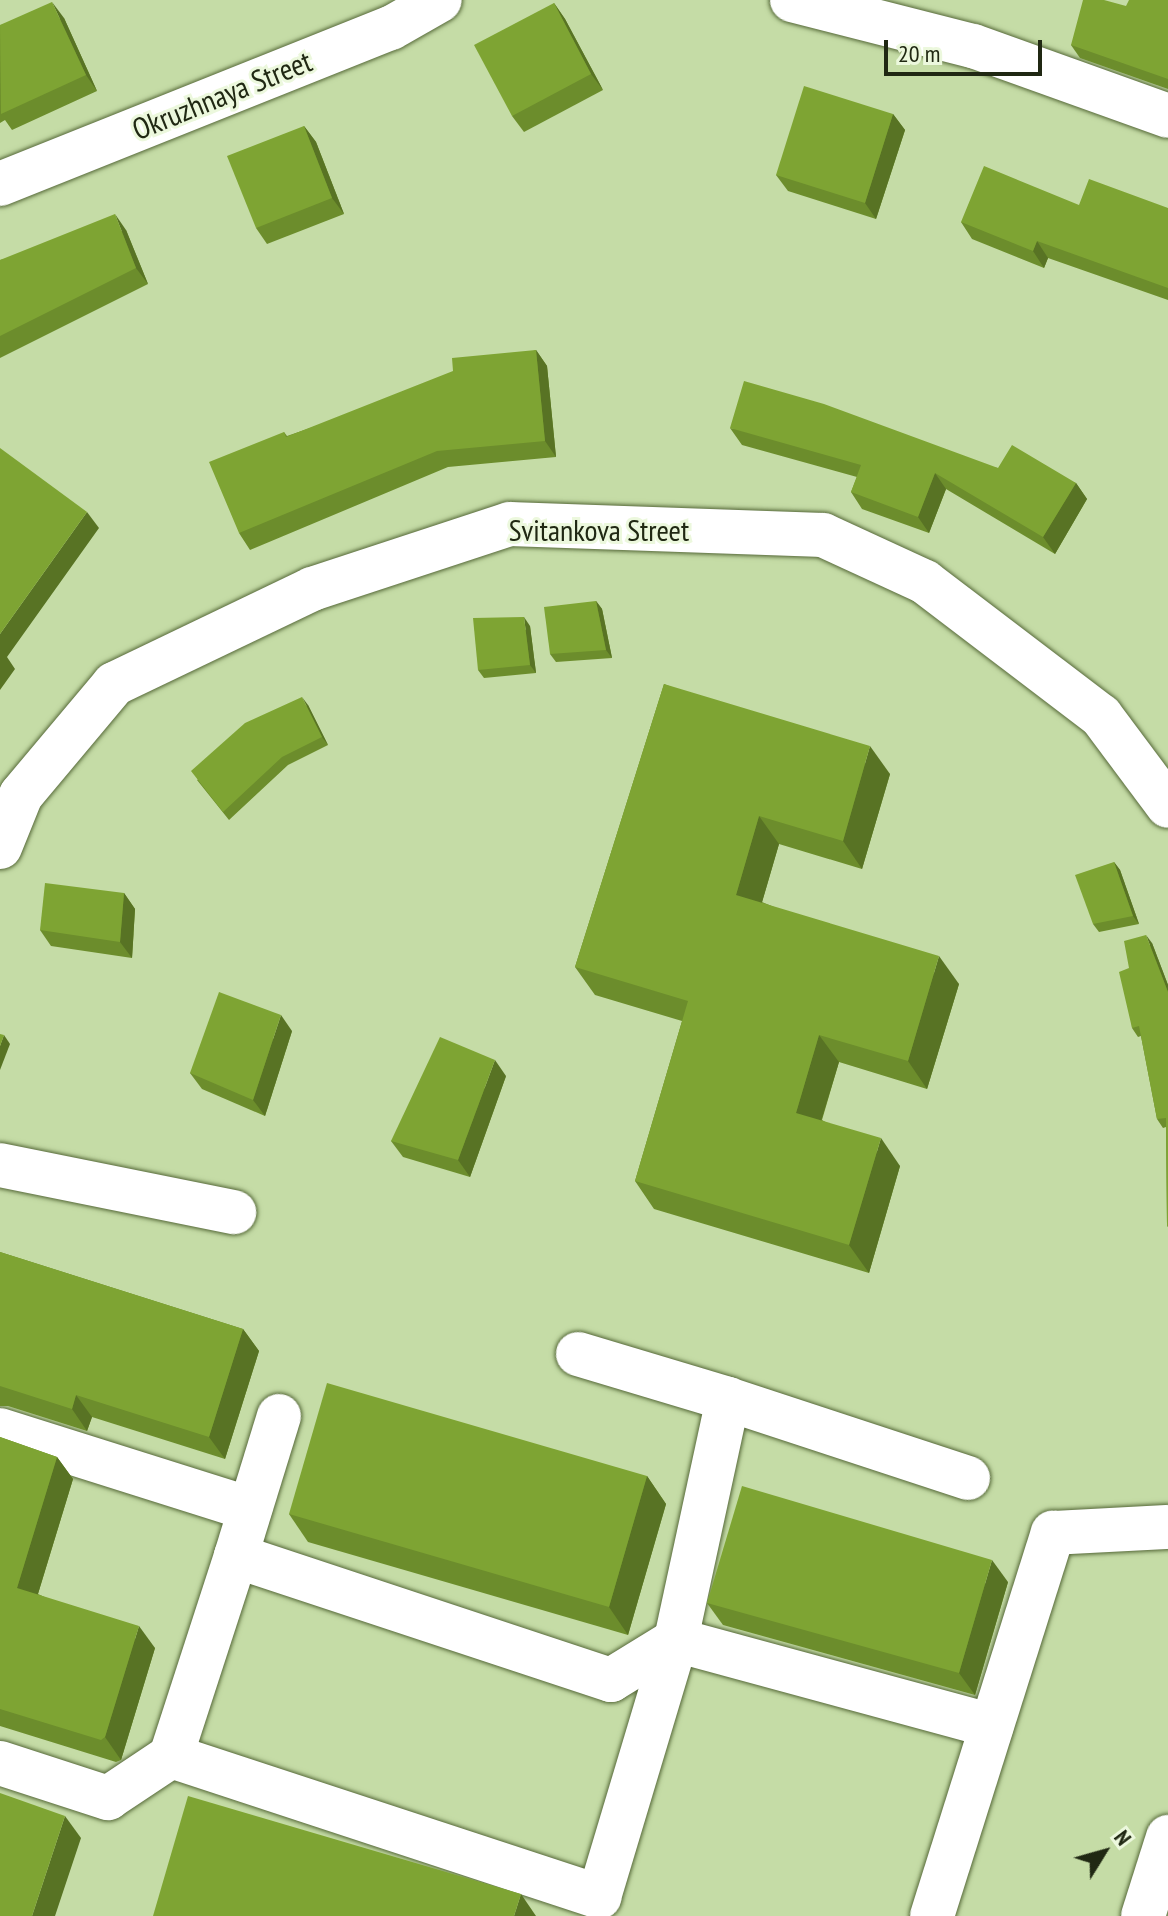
<!DOCTYPE html>
<style>
body{margin:0}
#map{position:relative;width:1168px;height:1916px;overflow:hidden;background:#c5dca6;font-family:"PT Sans Narrow",sans-serif}
div>[style]{position:absolute}
.roads{filter:drop-shadow(0 0 2px #566939) drop-shadow(0 0 2px #566939)}
.minor>*{height:44px;margin:-22px;padding:0 22px;transform-origin:22px;border-radius:22px;background:#fff}
.wall>*{inset:0;background:#6c8d2c}
.shaded-wall>*{inset:0;background:#587324}
.building>*{inset:0;background:#7ea433}
span{translate:-50% -50%;white-space:nowrap;text-align:center;line-height:1.15;-webkit-text-stroke:6px #ecf8dd;paint-order:stroke}
.street-label{font-size:30px;color:#202813}
.north{position:absolute;left:1064px;top:1812px;width:80px;height:80px;-webkit-text-stroke:6px #ecf8dd;paint-order:stroke;rotate:53deg;font-size:22px;font-weight:700;line-height:32px;text-align:center;color:#202813}
.north::after{content:'';display:block;margin:auto;width:28px;height:36px;background:#202813;clip-path:polygon(50% 0,100% 100%,50% 72%,0 100%)}
.scale{position:absolute;left:884px;top:40px;width:158px;height:36px;box-sizing:border-box;border:4px solid #202813;border-top:0;padding-left:10px;font-size:24px;line-height:28px;white-space:nowrap;color:#202813;-webkit-text-stroke:6px #ecf8dd;paint-order:stroke}
</style>
<div id="map">
<div class="roads">
<div class="minor">
<i style="left:792px;top:0;width:187px;rotate:14.3deg"></i>
<i style="left:973px;top:46px;width:207px;rotate:19.7deg"></i>
<i style="left:0;top:184px;width:421px;rotate:-21.8deg"></i>
<i style="left:391px;top:28px;width:56px;rotate:-29.7deg"></i>
<i style="left:0;top:847px;width:56px;rotate:-68deg"></i>
<i style="left:21px;top:795px;width:145px;rotate:-50deg"></i>
<i style="left:114px;top:684px;width:220px;rotate:-25.6deg"></i>
<i style="left:312px;top:589px;width:208px;rotate:-18.2deg"></i>
<i style="left:510px;top:524px;width:313px;rotate:2deg"></i>
<i style="left:823px;top:535px;width:112px;rotate:24.7deg"></i>
<i style="left:925px;top:582px;width:221px;rotate:37.3deg"></i>
<i style="left:1101px;top:716px;width:112px;rotate:53.3deg"></i>
<i style="left:0;top:1165px;width:239px;rotate:11.4deg"></i>
<i style="left:578px;top:1354px;width:157px;rotate:16.7deg"></i>
<i style="left:279px;top:1416px;width:146px;rotate:107.1deg"></i>
<i style="left:236px;top:1556px;width:395px;rotate:18.3deg"></i>
<i style="left:611px;top:1680px;width:76px;rotate:-31.6deg"></i>
<i style="left:0;top:1430px;width:262px;rotate:17.5deg"></i>
<i style="left:968px;top:1478px;width:253px;rotate:-161.8deg"></i>
<i style="left:728px;top:1399px;width:247px;rotate:102.2deg"></i>
<i style="left:676px;top:1640px;width:327px;rotate:15.2deg"></i>
<i style="left:171px;top:1756px;width:451px;rotate:18.2deg"></i>
<i style="left:599px;top:1897px;width:268px;rotate:-73.3deg"></i>
<i style="left:0;top:1763px;width:114px;rotate:18deg"></i>
<i style="left:108px;top:1798px;width:76px;rotate:-33.7deg"></i>
<i style="left:171px;top:1756px;width:210px;rotate:-72deg"></i>
<i style="left:932px;top:1916px;width:402px;rotate:-72.5deg"></i>
<i style="left:1053px;top:1533px;width:115px;rotate:-3deg"></i>
<i style="left:1143px;top:1916px;width:83px;rotate:-72.4deg"></i>
</div>
</div>
<div class="wall">
<i style="clip-path:polygon(1168px 0,1168px 89px,1080px 58px,1071px 45px,1126px 6px)"></i>
<i style="clip-path:polygon(554px 3px,565px 19px,603px 90px,524px 132px,512px 116px)"></i>
<i style="clip-path:polygon(64px 18px,97px 91px,12px 130px,5px 120px,0 123px,0 25px)"></i>
<i style="clip-path:polygon(893px 114px,905px 130px,876px 219px,788px 191px,776px 175px)"></i>
<i style="clip-path:polygon(304px 126px,316px 142px,344px 214px,267px 244px,256px 228px)"></i>
<i style="clip-path:polygon(1079px 205px,1168px 208px,1168px 300px,1048px 258px,1044px 268px,972px 239px,961px 222px)"></i>
<i style="clip-path:polygon(126px 230px,148px 284px,0 358px,0 260px)"></i>
<i style="clip-path:polygon(536px 350px,547px 366px,556px 457px,448px 467px,250px 550px,239px 533px,284px 432px,287px 436px)"></i>
<i style="clip-path:polygon(730px 428px,998px 468px,1076px 483px,1087px 499px,1055px 554px,946px 489px,929px 533px,862px 509px,851px 492px,857px 477px,742px 445px)"></i>
<i style="clip-path:polygon(596px 601px,602px 609px,612px 658px,556px 662px,550px 654px)"></i>
<i style="clip-path:polygon(530px 626px,536px 673px,484px 678px,478px 670px)"></i>
<i style="clip-path:polygon(664px 684px,890px 774px,862px 869px,779px 844px,762px 902px,959px 984px,927px 1089px,839px 1062px,822px 1120px,900px 1166px,869px 1273px,654px 1209px,635px 1181px,682px 1021px,595px 995px,575px 967px)"></i>
<i style="clip-path:polygon(308px 705px,328px 745px,288px 765px,229px 820px,197px 780px)"></i>
<i style="clip-path:polygon(1114px 862px,1120px 870px,1139px 924px,1099px 932px,1093px 924px)"></i>
<i style="clip-path:polygon(124px 893px,135px 909px,132px 958px,51px 946px,40px 930px)"></i>
<i style="clip-path:polygon(1152px 943px,1168px 985px,1168px 1227px,1167px 1226px,1166px 1127px,1163px 1128px,1157px 1119px,1141px 1036px,1138px 1037px,1132px 1028px,1129px 968px)"></i>
<i style="clip-path:polygon(292px 1031px,265px 1116px,202px 1089px,190px 1073px)"></i>
<i style="clip-path:polygon(506px 1076px,470px 1177px,403px 1157px,391px 1141px)"></i>
<i style="clip-path:polygon(0 1252px,243px 1329px,259px 1351px,225px 1459px,92px 1417px,87px 1431px,8px 1406px,0 1406px)"></i>
<i style="clip-path:polygon(0 1437px,57px 1457px,73px 1479px,38px 1594px,155px 1648px,121px 1760px,116px 1762px,0 1726px)"></i>
<i style="clip-path:polygon(647px 1476px,666px 1504px,628px 1635px,308px 1542px,289px 1514px)"></i>
<i style="clip-path:polygon(1008px 1582px,975px 1695px,723px 1625px,707px 1603px)"></i>
</div>
<div class="shaded-wall">
<i style="clip-path:polygon(52px 2px,64px 18px,97px 91px,86px 75px)"></i>
<i style="clip-path:polygon(554px 3px,565px 19px,603px 90px,591px 74px)"></i>
<i style="clip-path:polygon(893px 114px,905px 130px,876px 219px,865px 203px)"></i>
<i style="clip-path:polygon(304px 126px,316px 142px,344px 214px,332px 198px)"></i>
<i style="clip-path:polygon(115px 214px,126px 230px,148px 284px,136px 268px)"></i>
<i style="clip-path:polygon(1037px 241px,1048px 258px,1044px 268px,1033px 251px)"></i>
<i style="clip-path:polygon(536px 350px,547px 366px,556px 457px,545px 441px)"></i>
<i style="clip-path:polygon(935px 473px,946px 489px,929px 533px,918px 517px)"></i>
<i style="clip-path:polygon(1076px 483px,1087px 499px,1055px 554px,1043px 537px)"></i>
<i style="clip-path:polygon(87px 512px,99px 528px,7px 657px,15px 669px,0 690px,0 634px)"></i>
<i style="clip-path:polygon(596px 601px,602px 609px,612px 658px,606px 650px)"></i>
<i style="clip-path:polygon(524px 617px,530px 626px,536px 673px,530px 665px)"></i>
<i style="clip-path:polygon(302px 697px,308px 705px,328px 745px,322px 737px)"></i>
<i style="clip-path:polygon(870px 746px,890px 774px,862px 869px,843px 841px)"></i>
<i style="clip-path:polygon(759px 816px,779px 844px,756px 923px,736px 895px)"></i>
<i style="clip-path:polygon(1114px 862px,1120px 870px,1139px 924px,1133px 916px)"></i>
<i style="clip-path:polygon(124px 893px,135px 909px,132px 958px,120px 942px)"></i>
<i style="clip-path:polygon(1146px 935px,1152px 943px,1168px 985px,1168px 992px)"></i>
<i style="clip-path:polygon(939px 956px,959px 984px,927px 1089px,908px 1061px)"></i>
<i style="clip-path:polygon(281px 1015px,292px 1031px,265px 1116px,253px 1100px)"></i>
<i style="clip-path:polygon(4px 1035px,10px 1044px,0 1070px,0 1046px)"></i>
<i style="clip-path:polygon(819px 1035px,839px 1062px,815px 1141px,796px 1113px)"></i>
<i style="clip-path:polygon(495px 1060px,506px 1076px,470px 1177px,458px 1160px)"></i>
<i style="clip-path:polygon(881px 1138px,900px 1166px,869px 1273px,849px 1245px)"></i>
<i style="clip-path:polygon(243px 1329px,259px 1351px,225px 1459px,209px 1437px)"></i>
<i style="clip-path:polygon(76px 1395px,92px 1417px,87px 1431px,72px 1409px)"></i>
<i style="clip-path:polygon(57px 1457px,73px 1479px,33px 1610px,17px 1588px)"></i>
<i style="clip-path:polygon(647px 1476px,666px 1504px,628px 1635px,609px 1607px)"></i>
<i style="clip-path:polygon(992px 1560px,1008px 1582px,975px 1695px,959px 1673px)"></i>
<i style="clip-path:polygon(139px 1626px,155px 1648px,121px 1760px,105px 1737px)"></i>
<i style="clip-path:polygon(65px 1816px,81px 1838px,55px 1916px,32px 1916px)"></i>
<i style="clip-path:polygon(521px 1894px,536px 1916px,514px 1916px)"></i>
</div>
<div class="building">
<i style="clip-path:polygon(1083px 0,1104px 0,1126px 6px,1129px 0,1168px 0,1168px 79px,1071px 45px)"></i>
<i style="clip-path:polygon(52px 2px,86px 75px,1px 114px,0 25px)"></i>
<i style="clip-path:polygon(554px 3px,591px 74px,512px 116px,474px 45px)"></i>
<i style="clip-path:polygon(804px 86px,893px 114px,865px 203px,776px 175px)"></i>
<i style="clip-path:polygon(304px 126px,332px 198px,256px 228px,227px 156px)"></i>
<i style="clip-path:polygon(984px 166px,1079px 205px,1089px 179px,1168px 208px,1168px 288px,1037px 241px,1033px 251px,961px 222px)"></i>
<i style="clip-path:polygon(115px 214px,136px 268px,0 336px,0 260px)"></i>
<i style="clip-path:polygon(536px 350px,545px 441px,437px 451px,239px 533px,209px 462px,284px 432px,286px 437px,453px 371px,452px 358px)"></i>
<i style="clip-path:polygon(744px 381px,824px 404px,998px 468px,1012px 445px,1076px 483px,1043px 537px,935px 473px,918px 517px,851px 492px,861px 465px,730px 428px)"></i>
<i style="clip-path:polygon(0 448px,87px 512px,0 634px)"></i>
<i style="clip-path:polygon(596px 601px,606px 650px,550px 654px,544px 607px)"></i>
<i style="clip-path:polygon(524px 617px,530px 665px,478px 670px,473px 618px)"></i>
<i style="clip-path:polygon(664px 684px,870px 746px,843px 841px,759px 816px,736px 895px,939px 956px,908px 1061px,819px 1035px,796px 1113px,881px 1138px,849px 1245px,635px 1181px,688px 1001px,575px 967px)"></i>
<i style="clip-path:polygon(302px 697px,322px 737px,282px 757px,223px 812px,191px 771px,245px 723px)"></i>
<i style="clip-path:polygon(1114px 862px,1133px 916px,1093px 924px,1075px 875px)"></i>
<i style="clip-path:polygon(45px 883px,124px 893px,120px 942px,40px 930px)"></i>
<i style="clip-path:polygon(1146px 935px,1168px 992px,1168px 1226px,1167px 1226px,1166px 1118px,1157px 1119px,1139px 1026px,1132px 1028px,1119px 972px,1129px 968px,1124px 941px)"></i>
<i style="clip-path:polygon(219px 992px,281px 1015px,253px 1100px,190px 1073px)"></i>
<i style="clip-path:polygon(0 1034px,4px 1035px,0 1046px)"></i>
<i style="clip-path:polygon(440px 1037px,495px 1060px,458px 1160px,391px 1141px)"></i>
<i style="clip-path:polygon(0 1252px,243px 1329px,209px 1437px,76px 1395px,72px 1409px,0 1386px)"></i>
<i style="clip-path:polygon(327px 1383px,647px 1476px,609px 1607px,289px 1514px)"></i>
<i style="clip-path:polygon(0 1437px,57px 1457px,17px 1588px,139px 1626px,105px 1737px,101px 1740px,0 1709px)"></i>
<i style="clip-path:polygon(742px 1486px,992px 1560px,959px 1673px,707px 1603px)"></i>
<i style="clip-path:polygon(0 1793px,65px 1816px,32px 1916px,0 1916px)"></i>
<i style="clip-path:polygon(188px 1796px,521px 1894px,514px 1916px,153px 1916px)"></i>
</div>
<div class="street-label">
<span style="left:222px;top:95px;rotate:-22deg">Okruzhnaya Street</span>
<span style="left:599px;top:530px">Svitankova Street</span>
</div>
<div class="north">N</div>
<div class="scale">20 m</div>
</div>
